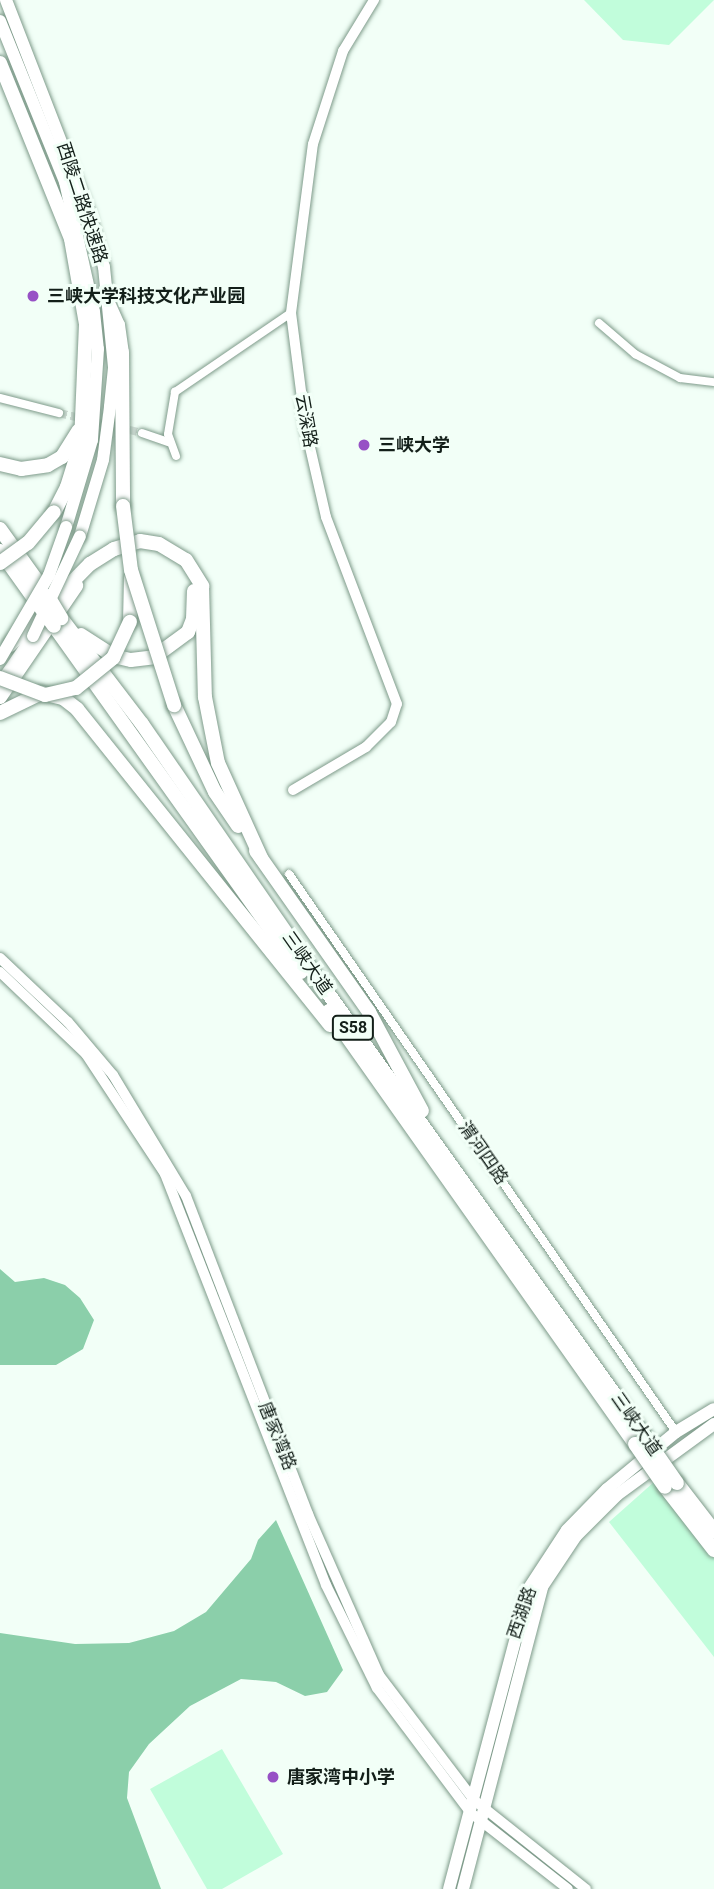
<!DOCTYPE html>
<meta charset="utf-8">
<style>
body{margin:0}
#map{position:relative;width:714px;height:1889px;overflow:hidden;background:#f2fff7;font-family:Roboto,"Noto Sans SC",sans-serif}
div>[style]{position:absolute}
.green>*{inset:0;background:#c1fddb}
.forest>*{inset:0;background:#8bcfaa}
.minor-tunnel>*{height:8px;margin-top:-4px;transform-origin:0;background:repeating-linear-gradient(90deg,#d1ddd6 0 8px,transparent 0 12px)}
.roads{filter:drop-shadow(0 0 2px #7e9b8a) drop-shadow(0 0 2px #7e9b8a)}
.minor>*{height:8px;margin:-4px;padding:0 4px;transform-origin:4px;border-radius:4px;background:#fff}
.tertiary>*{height:10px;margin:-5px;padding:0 5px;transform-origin:5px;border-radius:5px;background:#fff}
.secondary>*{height:10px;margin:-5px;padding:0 5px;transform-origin:5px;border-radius:5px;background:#fff}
.primary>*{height:12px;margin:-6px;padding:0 6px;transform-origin:6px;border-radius:6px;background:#fff}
.trunk>*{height:12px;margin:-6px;padding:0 6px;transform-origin:6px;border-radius:6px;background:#fff}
.motorway>*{height:14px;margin:-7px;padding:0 7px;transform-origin:7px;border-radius:7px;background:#fff}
.bridges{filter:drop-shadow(0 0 2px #7e9b8a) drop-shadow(0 0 2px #7e9b8a)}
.trunk-bridge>*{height:12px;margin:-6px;padding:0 6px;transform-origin:6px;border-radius:6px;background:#fff}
.motorway-bridge>*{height:14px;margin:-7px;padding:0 7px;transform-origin:7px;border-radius:7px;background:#fff}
.dots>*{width:19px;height:19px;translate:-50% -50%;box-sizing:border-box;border:4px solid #f2fff7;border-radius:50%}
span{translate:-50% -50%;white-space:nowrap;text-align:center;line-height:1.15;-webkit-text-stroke:6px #f2fff7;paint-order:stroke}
.shield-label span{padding:2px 5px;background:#f2fff7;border:2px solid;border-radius:5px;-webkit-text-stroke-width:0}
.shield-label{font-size:16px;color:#131f19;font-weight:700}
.street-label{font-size:18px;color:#131f19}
.poi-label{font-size:18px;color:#131f19;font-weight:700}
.left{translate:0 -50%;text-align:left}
</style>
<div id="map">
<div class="green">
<i style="clip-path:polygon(584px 0,714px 0,669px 45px,623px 40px)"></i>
<i style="clip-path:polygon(654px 1482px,714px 1558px,714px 1657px,609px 1522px)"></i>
<i style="clip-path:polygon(222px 1749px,283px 1854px,222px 1889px,207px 1889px,150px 1789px)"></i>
</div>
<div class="forest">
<i style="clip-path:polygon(0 1269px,15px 1282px,44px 1278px,65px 1285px,80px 1298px,94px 1320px,83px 1349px,56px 1365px,0 1365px)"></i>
<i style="clip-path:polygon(276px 1520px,343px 1670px,327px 1692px,305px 1696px,276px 1682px,241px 1679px,190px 1706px,149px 1744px,129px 1772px,127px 1798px,161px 1889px,0 1889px,0 1633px,75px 1644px,129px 1643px,174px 1631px,206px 1612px,251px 1559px,258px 1540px)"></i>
</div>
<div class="minor-tunnel">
<i style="left:59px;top:413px;width:85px;rotate:13.5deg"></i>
</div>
<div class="roads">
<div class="minor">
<i style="left:599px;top:323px;width:48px;rotate:40.7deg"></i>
<i style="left:635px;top:354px;width:51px;rotate:28.1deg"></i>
<i style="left:680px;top:378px;width:34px;rotate:7deg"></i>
<i style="left:0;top:398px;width:61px;rotate:14.3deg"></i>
<i style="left:142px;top:433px;width:28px;rotate:19deg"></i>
<i style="left:176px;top:456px;width:23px;rotate:-110deg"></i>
<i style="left:168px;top:434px;width:43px;rotate:-80.5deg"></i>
<i style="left:175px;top:392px;width:140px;rotate:-34.3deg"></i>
<i style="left:289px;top:874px;width:679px;rotate:55.26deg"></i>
</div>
<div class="tertiary">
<i style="left:293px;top:790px;width:85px;rotate:-30.5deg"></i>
<i style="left:366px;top:747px;width:35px;rotate:-45deg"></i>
<i style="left:391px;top:722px;width:19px;rotate:-72deg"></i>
<i style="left:397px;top:704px;width:200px;rotate:-110.8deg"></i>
<i style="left:326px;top:517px;width:89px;rotate:-102.9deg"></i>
<i style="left:306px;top:430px;width:118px;rotate:-97.3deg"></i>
<i style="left:291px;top:313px;width:170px;rotate:-82.6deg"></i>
<i style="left:313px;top:144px;width:98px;rotate:-72.1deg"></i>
<i style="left:343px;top:51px;width:60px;rotate:-58.7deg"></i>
</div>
<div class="secondary">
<i style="left:0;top:958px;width:93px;rotate:43.3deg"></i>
<i style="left:68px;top:1022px;width:70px;rotate:49.7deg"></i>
<i style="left:113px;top:1075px;width:141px;rotate:58.9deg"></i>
<i style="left:186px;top:1196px;width:341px;rotate:69deg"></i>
<i style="left:308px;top:1514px;width:176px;rotate:66.2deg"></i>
<i style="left:379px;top:1675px;width:157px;rotate:52.8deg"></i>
<i style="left:474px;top:1800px;width:143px;rotate:38.5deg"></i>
<i style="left:0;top:972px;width:119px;rotate:43.6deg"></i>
<i style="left:86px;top:1054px;width:144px;rotate:56.6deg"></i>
<i style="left:165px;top:1174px;width:441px;rotate:68.6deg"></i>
<i style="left:326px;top:1585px;width:115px;rotate:63.7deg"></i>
<i style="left:377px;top:1688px;width:156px;rotate:53.1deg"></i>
<i style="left:471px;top:1813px;width:123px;rotate:38.1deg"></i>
</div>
<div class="primary">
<i style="left:449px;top:1889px;width:311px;rotate:-75.1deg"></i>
<i style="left:529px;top:1588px;width:69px;rotate:-56.8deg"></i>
<i style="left:567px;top:1530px;width:57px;rotate:-45.7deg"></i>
<i style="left:607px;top:1489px;width:89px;rotate:-39.6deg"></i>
<i style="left:676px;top:1432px;width:44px;rotate:-31.2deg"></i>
<i style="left:463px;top:1889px;width:312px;rotate:-75.3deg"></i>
<i style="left:542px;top:1587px;width:61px;rotate:-56.3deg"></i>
<i style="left:576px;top:1536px;width:58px;rotate:-45deg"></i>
<i style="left:617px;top:1495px;width:120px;rotate:-36.2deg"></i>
</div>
<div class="trunk">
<i style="left:6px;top:0;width:226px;rotate:68.8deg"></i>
<i style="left:88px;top:211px;width:58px;rotate:74.1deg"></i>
<i style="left:104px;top:267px;width:101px;rotate:84.3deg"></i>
<i style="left:114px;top:368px;width:39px;rotate:96deg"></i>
<i style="left:110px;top:407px;width:53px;rotate:97.5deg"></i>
<i style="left:103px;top:460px;width:79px;rotate:106.8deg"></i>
<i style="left:0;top:21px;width:174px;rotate:68deg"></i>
<i style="left:65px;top:182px;width:133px;rotate:77.4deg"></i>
<i style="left:94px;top:312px;width:37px;rotate:84deg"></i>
<i style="left:98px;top:349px;width:91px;rotate:93.8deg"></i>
<i style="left:92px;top:440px;width:91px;rotate:106.6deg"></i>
<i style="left:0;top:684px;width:58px;rotate:-55.5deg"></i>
</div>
<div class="motorway">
<i style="left:0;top:63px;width:190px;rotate:68deg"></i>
<i style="left:71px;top:239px;width:86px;rotate:80deg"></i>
<i style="left:86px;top:324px;width:118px;rotate:92.4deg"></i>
<i style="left:81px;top:442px;width:47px;rotate:107.3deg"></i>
<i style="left:67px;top:487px;width:28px;rotate:117deg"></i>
<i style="left:109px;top:305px;width:22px;rotate:66deg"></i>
<i style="left:118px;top:325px;width:27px;rotate:82deg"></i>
<i style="left:122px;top:352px;width:154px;rotate:89.6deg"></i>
<i style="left:0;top:464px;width:22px;rotate:13deg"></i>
<i style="left:21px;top:469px;width:27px;rotate:-8deg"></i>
<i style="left:48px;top:465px;width:16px;rotate:-30deg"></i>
<i style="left:62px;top:457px;width:31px;rotate:-58deg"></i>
<i style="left:0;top:529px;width:82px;rotate:54.4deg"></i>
<i style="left:0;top:551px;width:65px;rotate:54.4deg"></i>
<i style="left:61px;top:618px;width:133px;rotate:52.6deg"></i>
<i style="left:142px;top:724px;width:313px;rotate:55.4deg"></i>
<i style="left:320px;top:982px;width:559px;rotate:54.46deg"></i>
<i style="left:130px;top:622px;width:44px;rotate:-88.7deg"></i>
<i style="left:54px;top:626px;width:425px;rotate:54.5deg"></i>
<i style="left:81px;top:635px;width:38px;rotate:33deg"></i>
<i style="left:113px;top:656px;width:18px;rotate:13deg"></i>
<i style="left:131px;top:660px;width:23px;rotate:-7deg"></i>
<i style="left:154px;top:657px;width:42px;rotate:-36.3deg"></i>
<i style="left:188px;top:632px;width:14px;rotate:-69deg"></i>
<i style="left:193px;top:619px;width:28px;rotate:-88deg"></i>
<i style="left:10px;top:645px;width:114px;rotate:-45.4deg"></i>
<i style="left:90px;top:564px;width:28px;rotate:-32deg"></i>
<i style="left:114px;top:549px;width:27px;rotate:-17deg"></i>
<i style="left:140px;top:541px;width:19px;rotate:9deg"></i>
<i style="left:159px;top:544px;width:31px;rotate:31deg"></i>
<i style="left:186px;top:560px;width:31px;rotate:58deg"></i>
<i style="left:202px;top:586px;width:111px;rotate:88.5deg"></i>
<i style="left:205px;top:697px;width:67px;rotate:78.9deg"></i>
<i style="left:218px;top:763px;width:104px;rotate:65.6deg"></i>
<i style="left:0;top:697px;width:135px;rotate:-55.6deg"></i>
<i style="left:174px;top:705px;width:96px;rotate:64.8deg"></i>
<i style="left:215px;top:792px;width:41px;rotate:55.9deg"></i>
<i style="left:0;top:713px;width:46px;rotate:-26deg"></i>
<i style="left:41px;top:693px;width:23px;rotate:13deg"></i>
<i style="left:63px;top:698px;width:18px;rotate:38deg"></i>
<i style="left:77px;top:709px;width:405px;rotate:51.3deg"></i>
<i style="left:256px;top:851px;width:197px;rotate:54.9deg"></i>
<i style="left:369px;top:1012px;width:112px;rotate:61.8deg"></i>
<i style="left:329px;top:1011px;width:530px;rotate:54.75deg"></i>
<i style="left:677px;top:1483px;width:61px;rotate:52.4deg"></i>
<i style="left:665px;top:1487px;width:80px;rotate:52.1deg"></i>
</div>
</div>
<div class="bridges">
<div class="trunk-bridge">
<i style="left:33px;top:636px;width:110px;rotate:-64.8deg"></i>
<i style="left:0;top:659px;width:97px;rotate:-59.7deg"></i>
<i style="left:49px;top:575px;width:51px;rotate:-70.5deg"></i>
</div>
<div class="motorway-bridge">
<i style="left:123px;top:506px;width:64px;rotate:82.9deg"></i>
<i style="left:131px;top:570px;width:142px;rotate:72.3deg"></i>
<i style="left:0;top:563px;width:34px;rotate:-36deg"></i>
<i style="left:28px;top:543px;width:40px;rotate:-50deg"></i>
<i style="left:48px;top:596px;width:26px;rotate:59deg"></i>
<i style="left:38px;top:604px;width:27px;rotate:54deg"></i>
<i style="left:0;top:678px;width:48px;rotate:20.7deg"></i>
<i style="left:45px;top:695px;width:32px;rotate:-13deg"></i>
<i style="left:76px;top:688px;width:48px;rotate:-39deg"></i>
<i style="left:113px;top:658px;width:40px;rotate:-65deg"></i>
<i style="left:645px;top:1437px;width:56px;rotate:55.2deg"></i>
<i style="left:635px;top:1444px;width:52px;rotate:55.1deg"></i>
</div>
</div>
<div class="dots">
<i style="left:33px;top:296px;background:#9751c5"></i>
<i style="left:364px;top:445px;background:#9751c5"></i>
<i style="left:273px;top:1777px;background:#9751c5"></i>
</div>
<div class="shield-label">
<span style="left:353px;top:1028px">S58</span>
</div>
<div class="street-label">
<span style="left:82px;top:203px;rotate:72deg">西陵二路快速路</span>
<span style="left:306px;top:421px;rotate:80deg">云深路</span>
<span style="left:307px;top:963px;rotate:55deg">三峡大道</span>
<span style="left:483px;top:1153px;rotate:55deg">渭河四路</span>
<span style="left:636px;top:1424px;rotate:55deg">三峡大道</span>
<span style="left:277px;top:1436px;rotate:68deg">唐家湾路</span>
<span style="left:522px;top:1613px;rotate:-71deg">西湖路</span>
</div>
<div class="poi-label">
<span class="left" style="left:47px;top:296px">三峡大学科技文化产业园</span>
<span class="left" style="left:378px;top:445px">三峡大学</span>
<span class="left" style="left:287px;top:1777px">唐家湾中小学</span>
</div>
</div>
